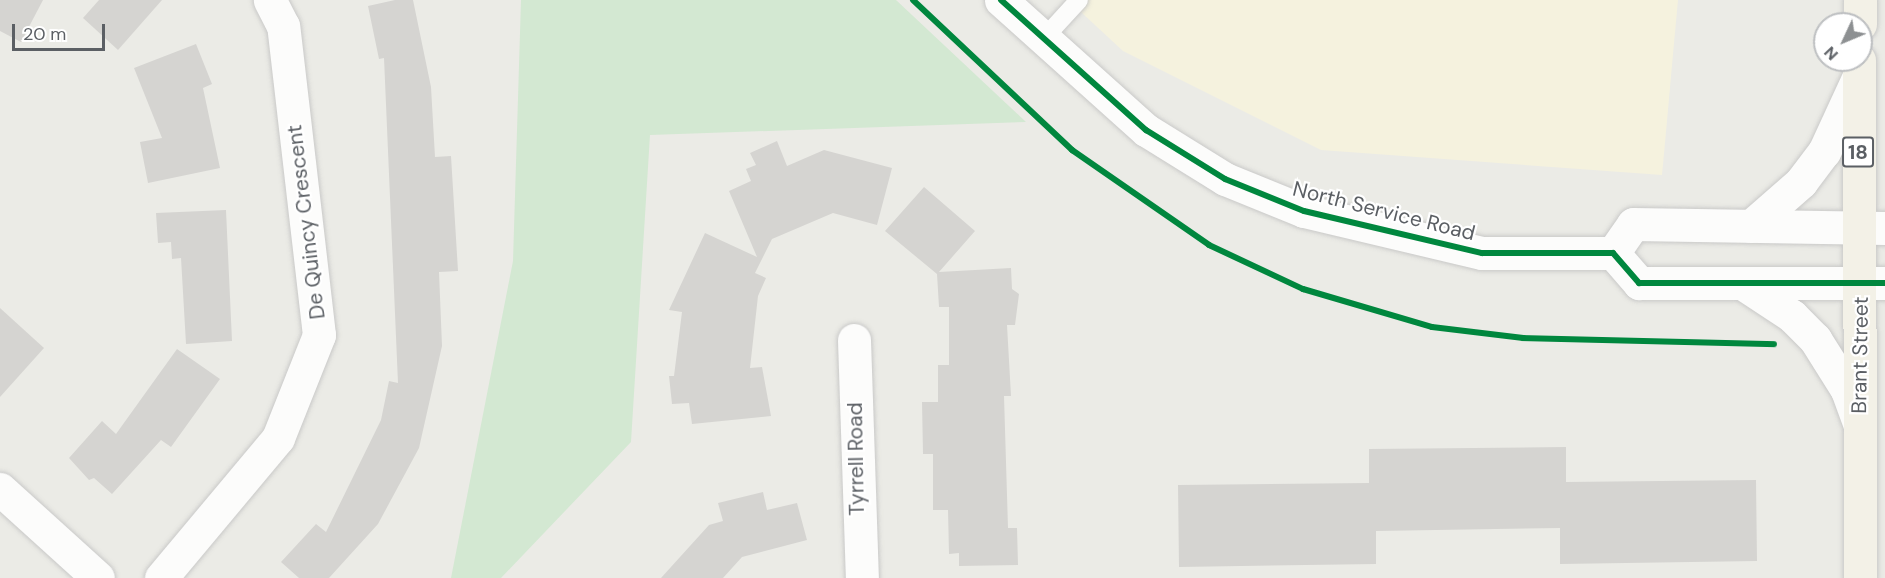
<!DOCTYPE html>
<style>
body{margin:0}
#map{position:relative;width:1885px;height:578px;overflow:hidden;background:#ebebe6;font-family:"DM Sans",sans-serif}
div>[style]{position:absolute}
.commercial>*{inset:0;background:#f5f2de}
.green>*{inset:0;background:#d3e8d2}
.building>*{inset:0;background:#d5d4d1}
.roads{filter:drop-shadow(0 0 2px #c9c9c8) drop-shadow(0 0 2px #c9c9c8)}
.service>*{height:18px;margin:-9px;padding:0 9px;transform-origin:9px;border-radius:9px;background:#fcfcfb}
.minor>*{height:33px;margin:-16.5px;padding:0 16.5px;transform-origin:16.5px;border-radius:16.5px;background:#fcfcfb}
.tertiary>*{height:33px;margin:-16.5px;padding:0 16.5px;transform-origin:16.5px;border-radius:16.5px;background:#fcfcfb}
.secondary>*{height:33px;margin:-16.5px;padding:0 16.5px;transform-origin:16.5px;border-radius:16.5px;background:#fcfcfb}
.primary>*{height:33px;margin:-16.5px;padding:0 16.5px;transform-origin:16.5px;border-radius:16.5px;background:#f3f1e7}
.cycleway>*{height:6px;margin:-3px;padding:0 3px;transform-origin:3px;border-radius:3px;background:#00873e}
span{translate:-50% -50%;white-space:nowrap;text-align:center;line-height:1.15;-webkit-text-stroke:4.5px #fff;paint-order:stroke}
.shield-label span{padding:2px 4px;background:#fff;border:2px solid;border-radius:4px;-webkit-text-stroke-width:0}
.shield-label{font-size:20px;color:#5b5f64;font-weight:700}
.street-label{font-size:21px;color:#5b5f64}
.north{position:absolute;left:1813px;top:12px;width:60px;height:60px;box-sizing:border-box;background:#fff;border:2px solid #bdbfc1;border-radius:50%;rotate:226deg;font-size:16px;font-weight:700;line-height:24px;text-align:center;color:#5b5f64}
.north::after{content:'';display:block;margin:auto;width:21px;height:27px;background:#8d9092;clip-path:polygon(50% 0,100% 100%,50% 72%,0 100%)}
.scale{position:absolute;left:12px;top:24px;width:93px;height:27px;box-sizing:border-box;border:3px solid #5b5f64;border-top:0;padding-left:8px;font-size:18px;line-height:21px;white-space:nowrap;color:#5b5f64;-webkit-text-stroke:4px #fff;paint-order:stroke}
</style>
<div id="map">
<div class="commercial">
<i style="clip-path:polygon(1068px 0,1678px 0,1662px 175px,1321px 150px,1123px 51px)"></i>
</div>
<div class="green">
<i style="clip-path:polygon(521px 0,896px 0,1026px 122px,650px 135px,631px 442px,501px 578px,451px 578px,513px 261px)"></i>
</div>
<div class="building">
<i style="clip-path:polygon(0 0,43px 0,21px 42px,0 31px)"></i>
<i style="clip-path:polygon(99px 0,162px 0,118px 50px,83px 18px)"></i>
<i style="clip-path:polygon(395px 0,413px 0,431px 87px,435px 157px,451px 156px,458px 271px,439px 272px,442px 346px,419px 448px,378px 524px,329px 578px,299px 578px,281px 562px,316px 524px,326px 532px,381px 420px,389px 381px,398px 383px,384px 58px,379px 59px,368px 6px)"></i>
<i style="clip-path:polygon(196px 44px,212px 84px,203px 88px,220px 168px,148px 183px,140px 142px,162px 138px,134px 68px)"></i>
<i style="clip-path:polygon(777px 141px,787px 166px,824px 150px,892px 168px,877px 225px,833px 213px,772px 239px,755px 273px,766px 278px,758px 296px,750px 368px,762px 367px,771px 416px,692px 424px,689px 403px,672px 404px,669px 376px,674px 376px,682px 312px,669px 310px,705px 233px,757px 257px,729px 191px,751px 181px,746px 169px,756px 165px,750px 153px)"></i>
<i style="clip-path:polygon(924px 187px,975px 231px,939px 272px,1011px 268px,1012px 289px,1019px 294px,1015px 325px,1007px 325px,1011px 396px,1004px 396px,1008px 528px,1017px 528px,1018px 565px,959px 566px,959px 553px,949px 554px,948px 510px,933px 510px,933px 454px,923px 454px,922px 402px,938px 402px,938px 365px,949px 365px,949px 307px,939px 307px,937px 274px,885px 231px)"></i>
<i style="clip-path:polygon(226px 210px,232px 341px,186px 344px,181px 258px,172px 259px,171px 242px,158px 243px,156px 213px)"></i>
<i style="clip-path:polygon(0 308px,44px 348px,0 397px)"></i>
<i style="clip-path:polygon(177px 349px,220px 379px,171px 447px,161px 440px,112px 494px,94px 478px,89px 480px,69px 458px,102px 421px,116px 434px)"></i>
<i style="clip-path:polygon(1566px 447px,1566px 482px,1756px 480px,1757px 561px,1560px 564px,1560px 528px,1376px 531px,1376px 564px,1179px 567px,1178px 485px,1369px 483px,1369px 449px)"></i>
<i style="clip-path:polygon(763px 492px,767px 510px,797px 503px,807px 540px,742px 557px,723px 578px,661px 578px,709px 525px,723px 521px,718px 503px)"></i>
</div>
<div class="roads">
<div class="service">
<i style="left:1045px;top:37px;width:50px;rotate:-47.4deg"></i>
</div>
<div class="minor">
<i style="left:854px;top:340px;width:238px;rotate:88.1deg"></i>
<i style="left:0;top:489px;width:132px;rotate:42.2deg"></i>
<i style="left:161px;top:578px;width:182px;rotate:-50.1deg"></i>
<i style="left:278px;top:438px;width:111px;rotate:-68.3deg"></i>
<i style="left:319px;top:335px;width:311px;rotate:-96.6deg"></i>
<i style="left:283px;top:26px;width:29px;rotate:-117deg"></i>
</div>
<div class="tertiary">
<i style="left:1001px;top:0;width:195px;rotate:41.9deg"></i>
<i style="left:1146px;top:130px;width:93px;rotate:31.8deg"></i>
<i style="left:1225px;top:179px;width:85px;rotate:22.1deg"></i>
<i style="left:1304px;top:211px;width:183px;rotate:13.3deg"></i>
<i style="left:1482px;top:253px;width:131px"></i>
<i style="left:1613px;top:253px;width:40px;rotate:49deg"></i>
<i style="left:1639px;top:283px;width:246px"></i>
<i style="left:1613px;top:253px;width:35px;rotate:-55deg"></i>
<i style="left:1633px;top:224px;width:252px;rotate:0.9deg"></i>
</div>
<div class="secondary">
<i style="left:1751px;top:226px;width:67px;rotate:-41.3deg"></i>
<i style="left:1801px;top:182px;width:38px;rotate:-53deg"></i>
<i style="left:1824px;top:152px;width:81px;rotate:-65.3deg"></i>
<i style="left:1742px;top:283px;width:60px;rotate:33.4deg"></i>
<i style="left:1792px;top:316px;width:33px;rotate:45deg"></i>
<i style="left:1815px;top:339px;width:60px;rotate:57.9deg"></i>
<i style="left:1847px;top:390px;width:35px;rotate:70deg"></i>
</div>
<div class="primary">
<i style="left:1860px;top:24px;width:24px;rotate:-90deg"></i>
<i style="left:1859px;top:60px;width:518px;rotate:89.89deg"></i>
</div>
</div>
<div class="cycleway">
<i style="left:913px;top:0;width:219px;rotate:43.3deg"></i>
<i style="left:1072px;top:150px;width:167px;rotate:34.7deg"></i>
<i style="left:1209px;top:245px;width:104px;rotate:25.1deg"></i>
<i style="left:1303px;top:289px;width:134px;rotate:16.4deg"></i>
<i style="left:1432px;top:327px;width:92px;rotate:6.9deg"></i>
<i style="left:1523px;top:338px;width:251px;rotate:1.4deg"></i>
<i style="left:1001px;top:0;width:195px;rotate:41.9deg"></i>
<i style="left:1146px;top:130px;width:93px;rotate:31.8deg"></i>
<i style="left:1225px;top:179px;width:85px;rotate:22.1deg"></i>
<i style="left:1304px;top:211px;width:183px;rotate:13.3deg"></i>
<i style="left:1482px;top:253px;width:131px"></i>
<i style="left:1613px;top:253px;width:40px;rotate:49deg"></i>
<i style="left:1639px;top:283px;width:246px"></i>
</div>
<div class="shield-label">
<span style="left:1858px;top:152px">18</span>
</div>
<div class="street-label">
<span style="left:1384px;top:211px;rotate:14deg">North Service Road</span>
<span style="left:306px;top:222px;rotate:-97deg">De Quincy Crescent</span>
<span style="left:1860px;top:355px;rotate:-89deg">Brant Street</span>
<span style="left:856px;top:459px;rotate:-91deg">Tyrrell Road</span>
</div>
<div class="north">N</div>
<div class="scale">20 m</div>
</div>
